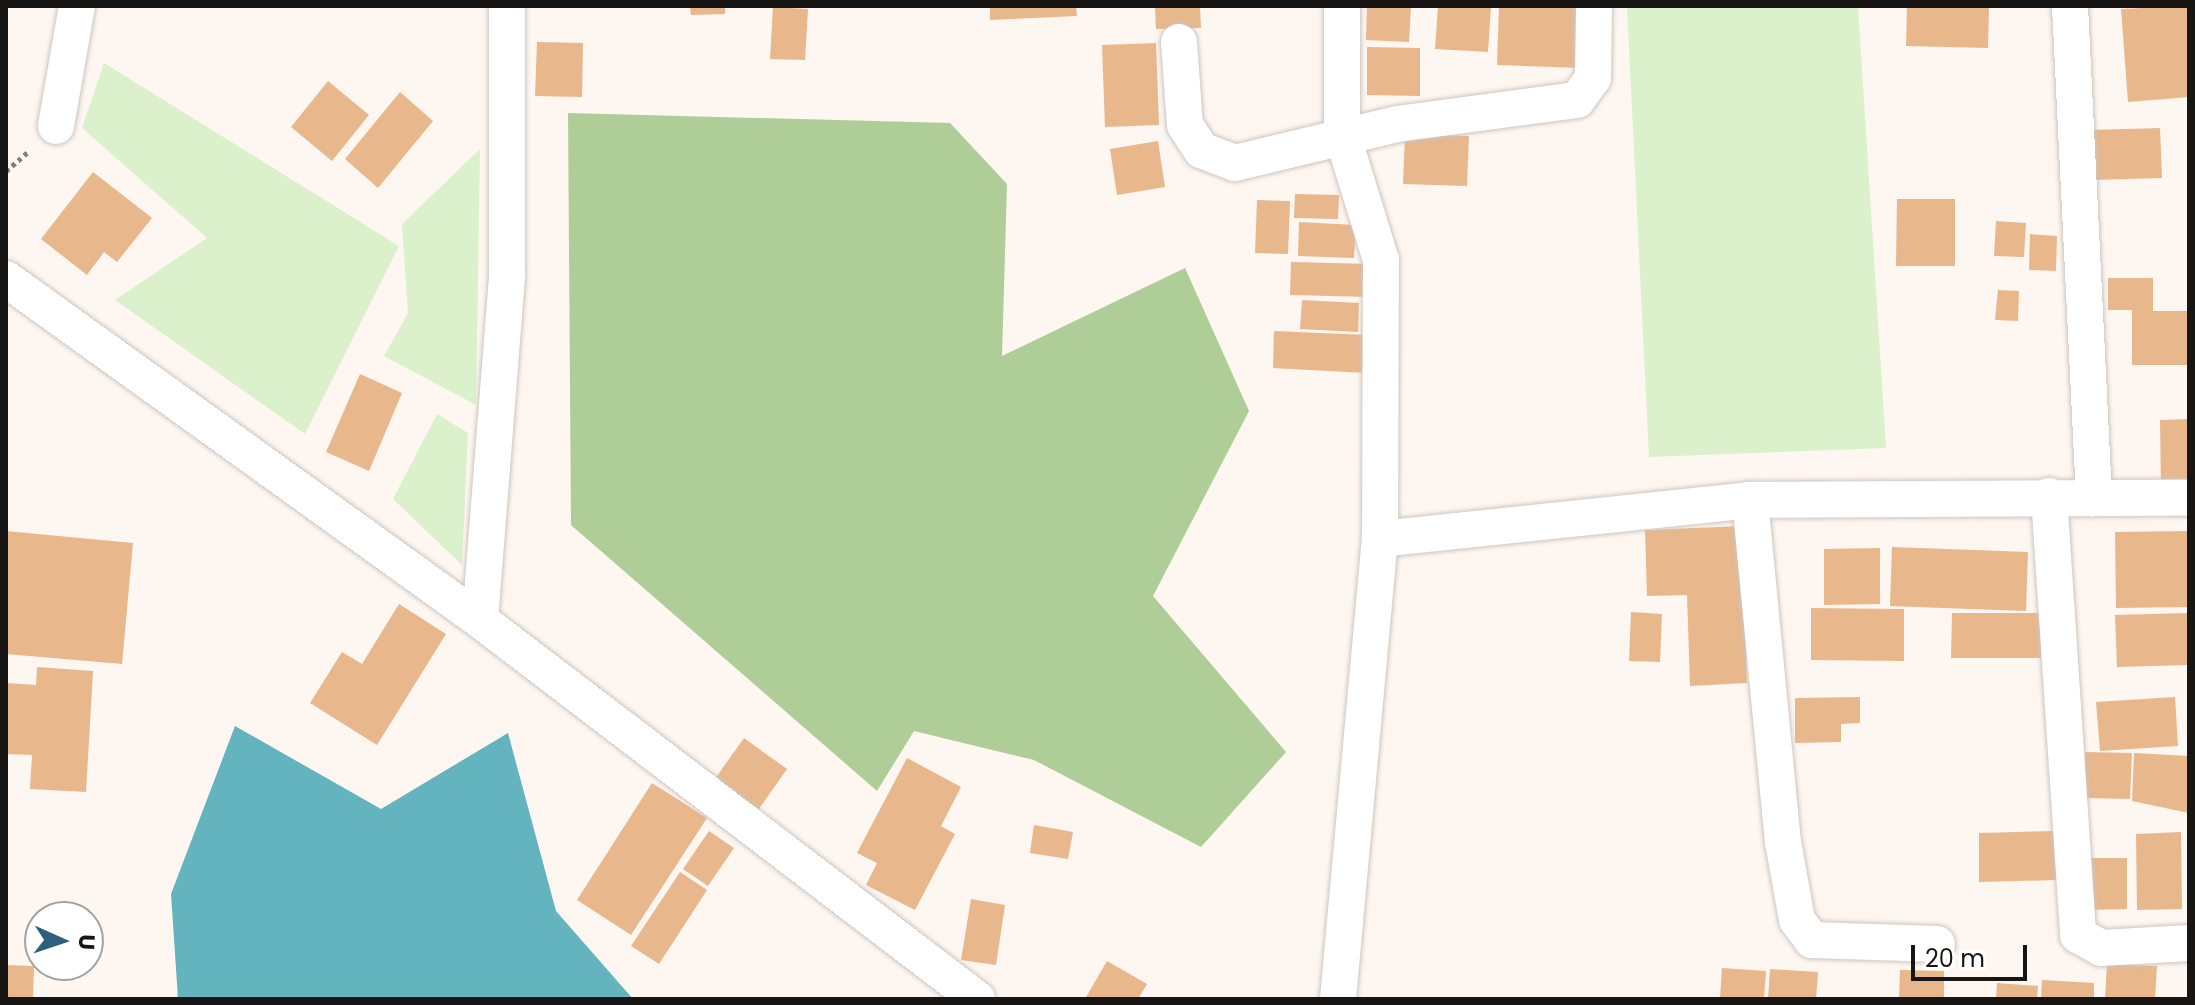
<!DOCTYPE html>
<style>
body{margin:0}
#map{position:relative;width:2195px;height:1005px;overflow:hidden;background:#fef6f0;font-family:Poppins,sans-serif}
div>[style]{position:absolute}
.green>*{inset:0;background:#daf1cb}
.forest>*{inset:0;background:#aecd97}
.water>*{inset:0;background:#64b4c0}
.building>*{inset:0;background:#e8b78c}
.path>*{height:5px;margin-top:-2.5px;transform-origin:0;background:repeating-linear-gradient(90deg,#847f7b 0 4px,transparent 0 8px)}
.roads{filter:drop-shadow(0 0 2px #cdc6c0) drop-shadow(0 0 2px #cdc6c0)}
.minor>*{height:36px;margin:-18px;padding:0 18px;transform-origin:18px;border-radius:18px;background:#fff}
span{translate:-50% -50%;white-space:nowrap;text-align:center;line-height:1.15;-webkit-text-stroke:7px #fff;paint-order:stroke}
.frame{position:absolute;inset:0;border:8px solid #181614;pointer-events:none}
.north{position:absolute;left:24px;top:901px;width:80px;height:80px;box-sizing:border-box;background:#fff;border:2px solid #a3a2a1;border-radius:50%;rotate:93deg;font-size:22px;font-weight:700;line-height:32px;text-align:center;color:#181614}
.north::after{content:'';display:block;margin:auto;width:28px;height:36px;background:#2d607d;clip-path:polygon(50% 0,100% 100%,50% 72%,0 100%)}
.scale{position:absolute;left:1911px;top:945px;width:116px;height:36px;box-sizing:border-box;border:4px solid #181614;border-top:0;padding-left:10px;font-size:24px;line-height:28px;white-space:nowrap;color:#181614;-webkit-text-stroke:6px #fff;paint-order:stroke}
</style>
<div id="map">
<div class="green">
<i style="clip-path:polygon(1858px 6px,1886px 448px,1649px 457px,1627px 7px)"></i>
<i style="clip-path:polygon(104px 63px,399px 246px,305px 434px,115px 300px,207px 238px,82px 128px)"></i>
<i style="clip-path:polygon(480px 149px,476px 405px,384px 356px,408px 313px,402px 224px)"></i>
<i style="clip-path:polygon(437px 414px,468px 433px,462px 565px,393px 499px)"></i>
</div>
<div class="forest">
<i style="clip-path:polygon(568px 113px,950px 123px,1007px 184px,1002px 356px,1185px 268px,1249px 411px,1153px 596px,1286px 752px,1201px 847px,1034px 760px,914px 731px,877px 791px,571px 525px)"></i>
</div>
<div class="water">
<i style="clip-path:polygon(235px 726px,381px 809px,508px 733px,556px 911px,633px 999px,178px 999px,171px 894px)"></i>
</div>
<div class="building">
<i style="clip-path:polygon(690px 6px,725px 6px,725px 14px,691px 15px)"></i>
<i style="clip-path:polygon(990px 6px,1076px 6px,1077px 16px,990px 20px)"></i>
<i style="clip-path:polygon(1155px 6px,1200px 6px,1201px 28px,1156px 29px)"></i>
<i style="clip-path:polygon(1367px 6px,1411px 6px,1409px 42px,1366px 40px)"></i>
<i style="clip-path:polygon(1438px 6px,1491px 6px,1488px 52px,1435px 49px)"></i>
<i style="clip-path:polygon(1499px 6px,1581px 6px,1579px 68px,1497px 65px)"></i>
<i style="clip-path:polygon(1907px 6px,1989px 6px,1988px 48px,1906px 46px)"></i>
<i style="clip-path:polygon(2189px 6px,2189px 97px,2128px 102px,2121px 9px)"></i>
<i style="clip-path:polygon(773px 7px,808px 9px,805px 60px,770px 59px)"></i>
<i style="clip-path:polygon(537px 42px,583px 43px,582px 97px,535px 96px)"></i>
<i style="clip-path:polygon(1156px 43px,1159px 125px,1105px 127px,1102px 45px)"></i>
<i style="clip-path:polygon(1367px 47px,1420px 48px,1420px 96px,1367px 95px)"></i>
<i style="clip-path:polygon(328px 81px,369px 115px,332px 161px,291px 127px)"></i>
<i style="clip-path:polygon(400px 92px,433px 121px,378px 188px,345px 159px)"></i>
<i style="clip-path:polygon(2160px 128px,2162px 178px,2092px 180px,2091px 130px)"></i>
<i style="clip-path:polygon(1405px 134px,1469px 136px,1467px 186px,1403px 184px)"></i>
<i style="clip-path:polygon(1158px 141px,1165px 187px,1117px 195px,1110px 149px)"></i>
<i style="clip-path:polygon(93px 172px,152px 218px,117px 262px,104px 252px,87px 275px,41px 239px)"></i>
<i style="clip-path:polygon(1295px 194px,1339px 195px,1338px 219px,1294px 218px)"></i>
<i style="clip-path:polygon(1897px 199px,1955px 199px,1955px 266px,1896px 266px)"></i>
<i style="clip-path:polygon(1257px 200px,1290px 201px,1288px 254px,1255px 253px)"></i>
<i style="clip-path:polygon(1996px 221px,2026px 223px,2024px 257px,1994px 256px)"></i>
<i style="clip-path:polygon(1299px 222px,1356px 225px,1354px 258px,1298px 256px)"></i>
<i style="clip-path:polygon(2030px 234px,2057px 236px,2056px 271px,2029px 270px)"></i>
<i style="clip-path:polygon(1291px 262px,1373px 264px,1372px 297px,1290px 295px)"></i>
<i style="clip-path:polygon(2108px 278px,2153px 278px,2153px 311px,2189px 311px,2189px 365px,2132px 365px,2132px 310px,2108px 310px)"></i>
<i style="clip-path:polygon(1998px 290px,2019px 291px,2018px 321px,1995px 320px)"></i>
<i style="clip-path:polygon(1302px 300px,1359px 303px,1358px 332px,1300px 329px)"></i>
<i style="clip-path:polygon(1274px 331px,1367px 335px,1366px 373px,1273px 368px)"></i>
<i style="clip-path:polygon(360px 374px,402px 393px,369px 471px,326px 452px)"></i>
<i style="clip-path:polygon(2189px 419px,2189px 487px,2161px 488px,2160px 420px)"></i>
<i style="clip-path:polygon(1743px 526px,1747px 683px,1690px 686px,1687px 595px,1647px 596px,1645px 530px)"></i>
<i style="clip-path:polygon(6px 531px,133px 543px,122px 664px,6px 654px)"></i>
<i style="clip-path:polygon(2189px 531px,2189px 607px,2116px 608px,2115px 532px)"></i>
<i style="clip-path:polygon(1892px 547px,2028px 552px,2026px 611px,1890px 606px)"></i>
<i style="clip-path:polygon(1880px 548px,1880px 604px,1824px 605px,1824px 549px)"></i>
<i style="clip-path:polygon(399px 604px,446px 634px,377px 745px,310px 703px,342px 652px,362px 664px)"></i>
<i style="clip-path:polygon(1811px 608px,1904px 609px,1904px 661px,1811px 660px)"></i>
<i style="clip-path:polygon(1631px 612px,1662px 614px,1660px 662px,1629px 661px)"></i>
<i style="clip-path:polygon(1952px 613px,2041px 613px,2041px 658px,1951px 658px)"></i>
<i style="clip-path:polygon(2189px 613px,2189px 665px,2117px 667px,2115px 615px)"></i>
<i style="clip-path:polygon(37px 667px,93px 671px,86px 792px,30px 789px,32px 755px,6px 754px,6px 683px,36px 685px)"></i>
<i style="clip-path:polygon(1860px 697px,1860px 723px,1841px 724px,1841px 742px,1795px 743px,1795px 698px)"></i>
<i style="clip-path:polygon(2175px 697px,2178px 746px,2100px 751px,2096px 702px)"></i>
<i style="clip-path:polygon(744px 738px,787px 769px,756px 813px,712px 783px)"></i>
<i style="clip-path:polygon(2085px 752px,2132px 753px,2130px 799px,2084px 798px)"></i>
<i style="clip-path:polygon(2134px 753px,2189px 756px,2189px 813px,2132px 801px)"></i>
<i style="clip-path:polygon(907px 758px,961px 787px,941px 826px,955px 834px,915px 910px,866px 885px,877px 863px,857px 853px)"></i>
<i style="clip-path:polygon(652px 783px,707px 818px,631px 935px,577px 900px)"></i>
<i style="clip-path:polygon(1034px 825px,1073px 832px,1068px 859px,1030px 853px)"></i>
<i style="clip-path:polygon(709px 831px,734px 848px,708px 886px,683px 869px)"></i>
<i style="clip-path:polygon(2056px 831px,2057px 880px,1979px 882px,1979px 833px)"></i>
<i style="clip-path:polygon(2181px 832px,2182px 909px,2137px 910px,2136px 834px)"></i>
<i style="clip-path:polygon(2088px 858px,2127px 858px,2127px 909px,2088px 910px)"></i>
<i style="clip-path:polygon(680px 872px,707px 890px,659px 964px,631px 946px)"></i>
<i style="clip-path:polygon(971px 899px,1005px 905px,996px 965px,961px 960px)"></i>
<i style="clip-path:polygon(1107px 961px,1147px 984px,1138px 999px,1085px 999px)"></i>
<i style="clip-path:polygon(2107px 964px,2157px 966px,2155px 999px,2105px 999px)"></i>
<i style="clip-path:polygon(6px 965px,34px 966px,33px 999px,6px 999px)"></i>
<i style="clip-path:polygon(1722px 968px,1766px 971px,1764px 999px,1720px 999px)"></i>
<i style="clip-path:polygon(1770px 969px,1818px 972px,1816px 999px,1768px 999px)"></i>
<i style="clip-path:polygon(1900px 970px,1944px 971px,1944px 999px,1899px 999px)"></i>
<i style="clip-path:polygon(2042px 980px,2094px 983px,2094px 999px,2041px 999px)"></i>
<i style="clip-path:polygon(1997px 983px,2038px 986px,2037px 999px,1996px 999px)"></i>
</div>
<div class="path">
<i style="left:6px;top:171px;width:30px;rotate:-41deg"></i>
</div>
<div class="roads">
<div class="minor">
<i style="left:2070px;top:6px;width:493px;rotate:87.2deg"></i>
<i style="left:1179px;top:42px;width:83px;rotate:85.9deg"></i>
<i style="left:1185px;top:125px;width:30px;rotate:57deg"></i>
<i style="left:1201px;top:150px;width:36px;rotate:21deg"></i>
<i style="left:1235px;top:163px;width:167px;rotate:-13.5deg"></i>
<i style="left:1397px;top:124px;width:182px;rotate:-7.6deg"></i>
<i style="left:1577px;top:100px;width:27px;rotate:-54deg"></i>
<i style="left:1593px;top:78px;width:72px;rotate:-89.2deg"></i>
<i style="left:56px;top:126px;width:122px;rotate:-80.1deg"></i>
<i style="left:6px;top:279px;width:584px;rotate:35.73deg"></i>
<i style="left:480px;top:620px;width:625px;rotate:37.33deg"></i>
<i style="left:2049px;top:496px;width:440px;rotate:86.2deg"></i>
<i style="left:2078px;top:935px;width:26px;rotate:29deg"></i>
<i style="left:2101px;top:948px;width:88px;rotate:-3.3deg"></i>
<i style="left:1750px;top:500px;width:344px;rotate:84.5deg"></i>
<i style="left:1783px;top:842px;width:79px;rotate:79.8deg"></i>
<i style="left:1797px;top:920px;width:25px;rotate:53deg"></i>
<i style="left:1812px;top:940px;width:125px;rotate:1.8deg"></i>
<i style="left:1380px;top:539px;width:372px;rotate:-6deg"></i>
<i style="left:1750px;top:500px;width:439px;rotate:-0.3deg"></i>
<i style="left:480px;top:620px;width:347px;rotate:-85.5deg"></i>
<i style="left:507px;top:274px;width:268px;rotate:-90deg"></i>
<i style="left:1338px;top:999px;width:462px;rotate:-84.8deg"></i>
<i style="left:1380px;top:539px;width:279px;rotate:-89.8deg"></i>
<i style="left:1381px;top:260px;width:132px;rotate:-107.2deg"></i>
<i style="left:1342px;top:134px;width:128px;rotate:-90deg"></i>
</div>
</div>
<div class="frame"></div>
<div class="north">U</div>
<div class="scale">20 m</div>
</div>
